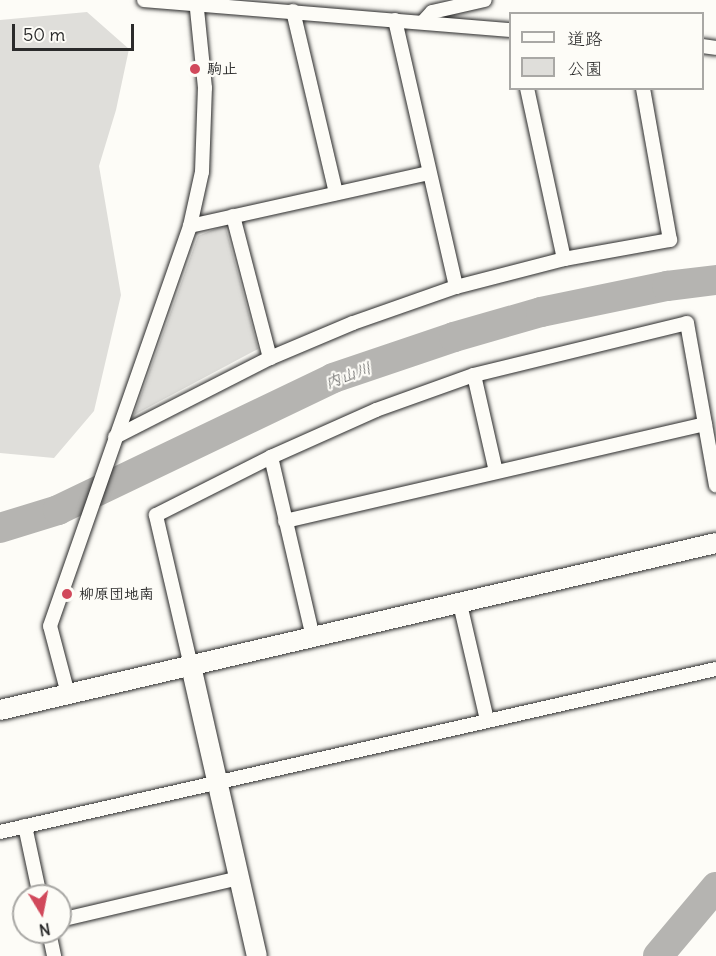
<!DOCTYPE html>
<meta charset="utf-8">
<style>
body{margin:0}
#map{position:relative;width:716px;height:956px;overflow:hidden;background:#fdfcf7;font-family:Delius,"Klee One",sans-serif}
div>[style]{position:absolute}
.green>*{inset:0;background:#dfdeda}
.river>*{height:30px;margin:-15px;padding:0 15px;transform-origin:15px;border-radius:15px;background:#b5b4b1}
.roads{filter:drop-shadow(0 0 2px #2b2b2b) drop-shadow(0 0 2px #2b2b2b)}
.street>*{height:14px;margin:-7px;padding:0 7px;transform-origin:7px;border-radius:7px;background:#fdfcf7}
.secondary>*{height:20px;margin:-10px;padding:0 10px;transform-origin:10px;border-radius:10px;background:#fdfcf7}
.dots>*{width:16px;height:16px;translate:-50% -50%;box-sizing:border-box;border:3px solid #fdfcf7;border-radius:50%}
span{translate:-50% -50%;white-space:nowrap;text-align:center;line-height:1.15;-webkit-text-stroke:4.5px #fdfcf7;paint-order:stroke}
.poi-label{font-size:15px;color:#2b2b2b;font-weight:700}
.left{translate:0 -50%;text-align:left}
.water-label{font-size:16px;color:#5b5b5a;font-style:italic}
.legend{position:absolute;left:509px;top:12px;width:195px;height:78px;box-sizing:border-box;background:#fdfcf7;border:2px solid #a9a8a5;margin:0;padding:8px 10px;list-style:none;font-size:18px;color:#2b2b2b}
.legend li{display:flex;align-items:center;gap:12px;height:30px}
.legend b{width:30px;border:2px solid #a9a8a5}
.north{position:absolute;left:12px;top:884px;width:60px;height:60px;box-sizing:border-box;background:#fdfcf7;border:2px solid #a9a8a5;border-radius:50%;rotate:170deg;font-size:16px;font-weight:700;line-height:24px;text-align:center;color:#2b2b2b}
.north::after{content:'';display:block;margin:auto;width:21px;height:27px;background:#d1495b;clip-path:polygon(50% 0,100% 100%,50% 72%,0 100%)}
.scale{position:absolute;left:12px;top:24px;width:122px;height:27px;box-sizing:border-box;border:3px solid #2b2b2b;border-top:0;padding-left:8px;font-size:18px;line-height:21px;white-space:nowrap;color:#2b2b2b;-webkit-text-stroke:4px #fdfcf7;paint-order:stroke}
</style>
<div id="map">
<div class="green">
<i style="clip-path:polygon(87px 12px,129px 49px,116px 110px,99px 166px,121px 295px,94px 411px,54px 458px,0 453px,0 20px)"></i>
<i style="clip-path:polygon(225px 225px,258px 349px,134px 415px,198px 236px)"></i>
</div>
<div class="river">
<i style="left:0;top:528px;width:61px;rotate:-17.2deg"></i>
<i style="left:58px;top:510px;width:305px;rotate:-25.6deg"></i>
<i style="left:333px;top:378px;width:128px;rotate:-18.7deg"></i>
<i style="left:454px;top:337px;width:91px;rotate:-16deg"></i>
<i style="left:541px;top:312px;width:129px;rotate:-11.7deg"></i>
<i style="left:667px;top:286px;width:49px;rotate:-7deg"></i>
<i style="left:658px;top:956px;width:90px;rotate:-50deg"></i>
</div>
<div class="roads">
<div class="street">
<i style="left:144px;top:0;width:367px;rotate:4.7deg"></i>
<i style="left:293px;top:11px;width:187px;rotate:76.7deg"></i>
<i style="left:395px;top:20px;width:274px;rotate:77.1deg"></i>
<i style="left:423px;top:22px;width:13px;rotate:-48deg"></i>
<i style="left:432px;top:12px;width:54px;rotate:-12.8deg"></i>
<i style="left:702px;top:46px;width:14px;rotate:8deg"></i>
<i style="left:527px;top:88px;width:175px;rotate:77.8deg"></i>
<i style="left:233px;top:216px;width:147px;rotate:75.4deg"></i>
<i style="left:190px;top:226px;width:245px;rotate:-12.5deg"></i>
<i style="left:474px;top:375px;width:99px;rotate:77.2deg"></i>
<i style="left:115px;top:437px;width:174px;rotate:-27deg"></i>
<i style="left:270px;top:358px;width:90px;rotate:-22.9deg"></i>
<i style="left:353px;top:323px;width:109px;rotate:-19.3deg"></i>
<i style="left:456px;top:287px;width:112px;rotate:-14.5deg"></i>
<i style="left:564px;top:259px;width:108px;rotate:-10.2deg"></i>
<i style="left:670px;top:240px;width:154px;rotate:-100.1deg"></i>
<i style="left:271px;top:457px;width:186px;rotate:76.9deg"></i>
<i style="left:285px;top:521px;width:431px;rotate:-13deg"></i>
<i style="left:460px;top:604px;width:119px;rotate:76.9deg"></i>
<i style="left:191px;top:666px;width:155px;rotate:-103.1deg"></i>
<i style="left:156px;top:515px;width:129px;rotate:-26.8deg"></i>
<i style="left:271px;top:457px;width:115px;rotate:-24.1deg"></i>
<i style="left:376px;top:410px;width:104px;rotate:-19.7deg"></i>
<i style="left:474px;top:375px;width:219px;rotate:-13.7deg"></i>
<i style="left:687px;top:323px;width:165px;rotate:79.9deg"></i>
<i style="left:68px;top:694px;width:70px;rotate:-104.8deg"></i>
<i style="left:50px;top:626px;width:424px;rotate:-70.7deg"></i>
<i style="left:190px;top:226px;width:55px;rotate:-77.5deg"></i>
<i style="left:202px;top:172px;width:84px;rotate:-88deg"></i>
<i style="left:205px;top:88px;width:88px;rotate:-95.8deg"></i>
<i style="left:25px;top:826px;width:72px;rotate:77.9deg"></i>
<i style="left:0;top:832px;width:734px;rotate:-12.83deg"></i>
<i style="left:60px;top:920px;width:184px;rotate:-13.2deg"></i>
<i style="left:49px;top:932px;width:25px;rotate:78deg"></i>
</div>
<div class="secondary">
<i style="left:191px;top:666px;width:297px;rotate:77.2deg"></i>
<i style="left:0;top:710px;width:735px;rotate:-13.13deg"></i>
</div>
</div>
<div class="dots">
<i style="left:195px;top:69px;background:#d1495b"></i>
<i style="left:67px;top:594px;background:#d1495b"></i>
</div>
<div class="poi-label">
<span class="left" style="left:207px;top:69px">駒止</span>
<span class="left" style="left:79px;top:594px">柳原団地南</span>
</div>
<div class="water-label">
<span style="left:348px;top:375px;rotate:-20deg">内山川</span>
</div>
<ul class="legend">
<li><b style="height:8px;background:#fdfcf7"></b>道路</li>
<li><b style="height:16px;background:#dfdeda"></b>公園</li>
</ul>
<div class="north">N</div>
<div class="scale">50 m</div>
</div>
